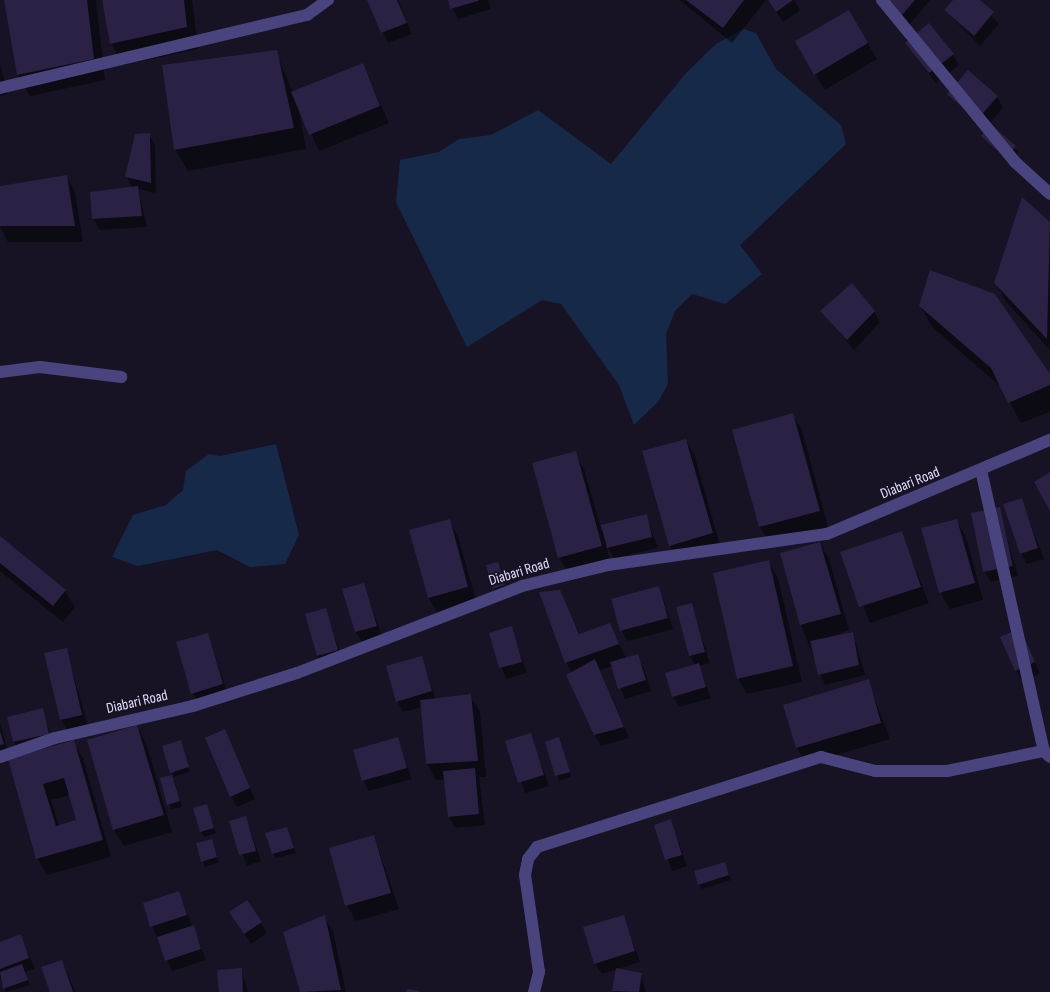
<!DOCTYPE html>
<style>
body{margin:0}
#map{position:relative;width:1050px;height:992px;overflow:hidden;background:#171325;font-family:"Sofia Sans Condensed",sans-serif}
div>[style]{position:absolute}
.water>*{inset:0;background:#172949}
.shadow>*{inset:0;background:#0007}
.building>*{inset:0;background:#2a2144}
.minor>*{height:12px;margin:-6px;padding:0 6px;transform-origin:6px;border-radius:6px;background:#49447e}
span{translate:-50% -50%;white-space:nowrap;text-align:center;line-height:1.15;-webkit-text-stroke:4px #171325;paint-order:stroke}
.street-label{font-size:15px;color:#e1dbfa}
</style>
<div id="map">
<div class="water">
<i style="clip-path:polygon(743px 29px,756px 33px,776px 69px,841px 125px,846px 144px,740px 245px,762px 274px,725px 304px,692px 294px,675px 311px,666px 334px,668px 384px,658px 402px,634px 425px,619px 385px,561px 304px,542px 300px,467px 347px,396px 202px,400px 160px,439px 152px,459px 139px,491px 135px,538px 110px,611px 164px,687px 72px,716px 44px)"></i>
<i style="clip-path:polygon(276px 444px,299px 535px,285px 564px,250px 567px,217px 550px,138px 566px,112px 557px,133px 515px,166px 505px,183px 490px,186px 471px,209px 454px,220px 456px)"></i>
</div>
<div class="shadow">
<i style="clip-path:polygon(5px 0,96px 0,105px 80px,30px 96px,18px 75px)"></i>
<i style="clip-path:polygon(103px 0,192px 0,198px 49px,123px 65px,111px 43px)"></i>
<i style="clip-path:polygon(369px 0,398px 0,412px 34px,388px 43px)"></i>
<i style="clip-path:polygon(449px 0,488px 0,491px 9px,458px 19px)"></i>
<i style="clip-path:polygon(680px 0,766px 0,732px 43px)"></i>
<i style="clip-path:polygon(768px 0,794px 0,800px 10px,783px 22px)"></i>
<i style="clip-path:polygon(879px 0,930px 0,909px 25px)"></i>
<i style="clip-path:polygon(954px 0,978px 0,999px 24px,980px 46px,945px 10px)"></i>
<i style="clip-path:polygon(848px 11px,877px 59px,825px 90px,796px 42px)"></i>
<i style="clip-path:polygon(906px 43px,953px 55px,959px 65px,936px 83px)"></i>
<i style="clip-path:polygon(276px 52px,293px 93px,362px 65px,389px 123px,319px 151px,297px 102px,306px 149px,188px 171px,175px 149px)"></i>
<i style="clip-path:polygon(0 65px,8px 94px,0 96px)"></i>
<i style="clip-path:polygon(949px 94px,997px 97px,1003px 108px,984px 130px)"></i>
<i style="clip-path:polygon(991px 126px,1018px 152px,1010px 162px,982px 136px)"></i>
<i style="clip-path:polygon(149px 134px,155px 145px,156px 193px,138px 189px,147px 227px,100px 230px,93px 219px,133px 188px,127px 177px)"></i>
<i style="clip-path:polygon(66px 176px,75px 192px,83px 242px,8px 242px,0 227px,0 187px)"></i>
<i style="clip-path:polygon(1023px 199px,1050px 223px,1050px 350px,1008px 304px,995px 283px)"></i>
<i style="clip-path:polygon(920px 306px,1050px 377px,1050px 412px,1021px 423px,1001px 387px,932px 327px)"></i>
<i style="clip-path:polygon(822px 311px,874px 311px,880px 322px,854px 350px)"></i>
<i style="clip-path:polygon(792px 414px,802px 430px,828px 527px,770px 543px,760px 527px,733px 431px)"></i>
<i style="clip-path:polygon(686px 440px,695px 457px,721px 549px,679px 561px,670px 545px)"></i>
<i style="clip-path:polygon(575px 453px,584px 469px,602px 532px,646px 516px,658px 548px,614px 558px,606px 544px,610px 562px,568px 573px,559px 557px)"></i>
<i style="clip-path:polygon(1021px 499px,1044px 559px,1027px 564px,1021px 553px)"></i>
<i style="clip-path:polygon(999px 509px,1018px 576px,991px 582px,984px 571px)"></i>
<i style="clip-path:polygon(449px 520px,458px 537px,477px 603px,438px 614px,429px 598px,410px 531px)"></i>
<i style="clip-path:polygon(956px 520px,966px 537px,983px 600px,950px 609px,941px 593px)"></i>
<i style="clip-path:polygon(901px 533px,929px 603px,870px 623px,842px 553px)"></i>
<i style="clip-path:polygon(0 538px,65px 591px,75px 607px,63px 622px,0 571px)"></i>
<i style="clip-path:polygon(820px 543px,829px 559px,849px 630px,821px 640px,853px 634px,865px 675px,825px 685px,801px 625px,781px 554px)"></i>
<i style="clip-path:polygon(769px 562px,778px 578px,802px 682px,747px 694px,738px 678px)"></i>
<i style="clip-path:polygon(497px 563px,507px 590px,497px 593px,494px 588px)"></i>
<i style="clip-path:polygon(363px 584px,382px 636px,362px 642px,356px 632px)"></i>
<i style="clip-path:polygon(659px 587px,673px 629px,628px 641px,621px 630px)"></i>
<i style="clip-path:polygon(559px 592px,580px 634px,609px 625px,626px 658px,637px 655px,643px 666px,651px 691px,625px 699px,612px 666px,600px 670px,629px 738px,601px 746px,595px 735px,568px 675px,572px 673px,566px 662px)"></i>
<i style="clip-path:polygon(691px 605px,710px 663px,699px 666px,711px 698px,679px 707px,673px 696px,696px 666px,690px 656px)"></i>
<i style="clip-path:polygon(325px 609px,343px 661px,324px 666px,318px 656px)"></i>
<i style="clip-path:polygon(511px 628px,527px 673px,506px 679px,490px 634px)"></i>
<i style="clip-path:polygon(1020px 630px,1040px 673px,1022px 681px,1016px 670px)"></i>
<i style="clip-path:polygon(208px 635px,228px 695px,199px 704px,193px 693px)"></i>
<i style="clip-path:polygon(66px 649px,88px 725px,67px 730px,61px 720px)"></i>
<i style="clip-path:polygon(421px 657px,436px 699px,470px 696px,480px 712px,486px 777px,479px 777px,485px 825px,455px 828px,449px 817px,445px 780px,436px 780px,427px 764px,422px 707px,403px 712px,397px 701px)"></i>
<i style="clip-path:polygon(868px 681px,890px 739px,806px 764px,797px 748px)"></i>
<i style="clip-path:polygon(42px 710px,54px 744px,20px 752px,14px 742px)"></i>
<i style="clip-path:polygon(0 722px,9px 755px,0 757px)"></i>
<i style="clip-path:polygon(137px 727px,146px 743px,172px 832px,124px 846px,114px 830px)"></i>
<i style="clip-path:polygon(224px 731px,255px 799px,237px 807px,231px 796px)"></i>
<i style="clip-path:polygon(530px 735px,549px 786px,525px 793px,507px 742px)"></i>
<i style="clip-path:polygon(397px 739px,412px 779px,369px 791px,363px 780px)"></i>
<i style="clip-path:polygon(evenodd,73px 742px,83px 758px,111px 857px,47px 875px,37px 859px,9px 760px,73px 742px,70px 795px,77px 821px,59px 826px,51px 800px,70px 795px)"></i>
<i style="clip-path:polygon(546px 742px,561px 744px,571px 777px,559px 781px)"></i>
<i style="clip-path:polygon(183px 747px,190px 772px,173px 777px,182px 807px,171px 809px,161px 779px,173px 776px)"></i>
<i style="clip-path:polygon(206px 806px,216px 833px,204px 837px,201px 832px)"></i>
<i style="clip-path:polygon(246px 818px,261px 861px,247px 866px,231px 822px)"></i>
<i style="clip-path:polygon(671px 821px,687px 866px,672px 871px,656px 826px)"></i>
<i style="clip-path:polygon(287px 828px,296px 853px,276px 858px,273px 853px)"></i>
<i style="clip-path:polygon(374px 836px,399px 909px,356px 921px,347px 905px)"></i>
<i style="clip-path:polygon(211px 840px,219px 862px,205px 867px,197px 844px)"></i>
<i style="clip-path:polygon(725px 864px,731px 880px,702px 889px,699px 884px)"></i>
<i style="clip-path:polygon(179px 893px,206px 960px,172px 971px,152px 926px)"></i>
<i style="clip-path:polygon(247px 902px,267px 933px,251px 944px,237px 923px)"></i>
<i style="clip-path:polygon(324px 916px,333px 932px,346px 992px,302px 992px,284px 933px)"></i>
<i style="clip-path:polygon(623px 916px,640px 962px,602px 974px,595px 963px)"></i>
<i style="clip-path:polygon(20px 936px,35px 969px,25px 972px,30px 985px,6px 992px,0 978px,0 943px)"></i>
<i style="clip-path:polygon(61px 962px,67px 972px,75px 992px,51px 992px)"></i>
<i style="clip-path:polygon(241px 969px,248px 992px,220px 992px)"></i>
<i style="clip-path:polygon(617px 970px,641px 974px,646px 992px,614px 992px)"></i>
</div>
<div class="building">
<i style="clip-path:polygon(4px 0,87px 0,94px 59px,17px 75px)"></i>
<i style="clip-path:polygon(102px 0,184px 0,187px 27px,110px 44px)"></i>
<i style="clip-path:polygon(367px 0,397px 0,407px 23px,381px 33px)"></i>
<i style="clip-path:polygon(448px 0,478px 0,478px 1px,450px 9px)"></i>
<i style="clip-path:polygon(686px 0,744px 0,723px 28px)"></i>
<i style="clip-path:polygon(768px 0,793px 0,776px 12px)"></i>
<i style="clip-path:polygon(884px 0,915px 0,902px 15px)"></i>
<i style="clip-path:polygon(953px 0,980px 0,994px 12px,974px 36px,944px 10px)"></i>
<i style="clip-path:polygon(849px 10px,868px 43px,814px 75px,795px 41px)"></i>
<i style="clip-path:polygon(929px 23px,954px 54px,929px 73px,905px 43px)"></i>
<i style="clip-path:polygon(277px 50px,294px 128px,174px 150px,162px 65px)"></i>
<i style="clip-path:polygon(363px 63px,380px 106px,309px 135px,291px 92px)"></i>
<i style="clip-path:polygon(968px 70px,998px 96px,977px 120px,947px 94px)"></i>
<i style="clip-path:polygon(990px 124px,1016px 146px,1006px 158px,981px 136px)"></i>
<i style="clip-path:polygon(150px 133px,151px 183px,125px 177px,135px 134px)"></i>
<i style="clip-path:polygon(67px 175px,75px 226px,0 226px,0 186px)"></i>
<i style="clip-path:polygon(138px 186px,142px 216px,92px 219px,90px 192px)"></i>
<i style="clip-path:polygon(1022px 197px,1050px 222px,1047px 339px,994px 283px)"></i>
<i style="clip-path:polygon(930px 270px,995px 294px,1050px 374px,1050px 385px,1008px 403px,991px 368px,919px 306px)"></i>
<i style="clip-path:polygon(852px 283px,875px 311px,847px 340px,820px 311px)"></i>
<i style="clip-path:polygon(793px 413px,820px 511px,759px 527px,732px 430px)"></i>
<i style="clip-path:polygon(686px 439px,713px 533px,669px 546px,642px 451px)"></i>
<i style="clip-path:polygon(576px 451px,602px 546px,558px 558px,532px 463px)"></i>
<i style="clip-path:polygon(1050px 472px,1050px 511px,1034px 482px)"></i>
<i style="clip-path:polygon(1022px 498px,1038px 548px,1020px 554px,1003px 504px)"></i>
<i style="clip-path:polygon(1000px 507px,1013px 566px,983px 572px,971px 513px)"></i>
<i style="clip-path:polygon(647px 514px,652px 537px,607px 548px,601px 525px)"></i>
<i style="clip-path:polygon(450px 519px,468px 587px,428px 598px,409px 530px)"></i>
<i style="clip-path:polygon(957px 519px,975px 583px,939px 593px,921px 528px)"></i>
<i style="clip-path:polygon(902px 531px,921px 587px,859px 607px,840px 552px)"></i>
<i style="clip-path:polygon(0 536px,66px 590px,53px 606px,0 563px)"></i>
<i style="clip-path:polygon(820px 542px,841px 614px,800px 625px,780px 553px)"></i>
<i style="clip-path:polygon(769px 560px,793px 666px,737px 679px,713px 573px)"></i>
<i style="clip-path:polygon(498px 562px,505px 585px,493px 589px,486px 565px)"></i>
<i style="clip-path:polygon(364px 583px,377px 626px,355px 632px,342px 589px)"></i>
<i style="clip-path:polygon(659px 586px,668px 618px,620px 631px,611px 599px)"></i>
<i style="clip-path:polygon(560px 590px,579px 634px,610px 623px,619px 644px,565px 663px,539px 592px)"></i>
<i style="clip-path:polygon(692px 603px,705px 652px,689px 656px,676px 607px)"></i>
<i style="clip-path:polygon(326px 608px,338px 650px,317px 656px,305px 614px)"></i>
<i style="clip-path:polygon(512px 626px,522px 662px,499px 668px,489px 633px)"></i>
<i style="clip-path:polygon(1020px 628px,1035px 662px,1015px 671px,1000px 637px)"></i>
<i style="clip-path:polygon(853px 632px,859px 665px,818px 675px,810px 641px)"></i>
<i style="clip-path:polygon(208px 633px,223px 684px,191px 694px,176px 642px)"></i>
<i style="clip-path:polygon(67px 648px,82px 715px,60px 720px,44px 653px)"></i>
<i style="clip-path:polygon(638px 654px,646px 680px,618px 689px,610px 662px)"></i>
<i style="clip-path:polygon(422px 656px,432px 691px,396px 702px,386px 666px)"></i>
<i style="clip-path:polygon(595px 659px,624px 727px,594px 735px,566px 675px)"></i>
<i style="clip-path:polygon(699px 663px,706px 687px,672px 697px,665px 673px)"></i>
<i style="clip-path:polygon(869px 679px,881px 723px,796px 748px,783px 705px)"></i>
<i style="clip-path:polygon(471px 694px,478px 761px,426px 764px,420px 700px)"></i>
<i style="clip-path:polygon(43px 708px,49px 734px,13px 742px,7px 717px)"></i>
<i style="clip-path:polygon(137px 725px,164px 815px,113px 830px,87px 740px)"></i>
<i style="clip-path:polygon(225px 729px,250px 788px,230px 797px,205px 738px)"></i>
<i style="clip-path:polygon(0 731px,4px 744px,0 745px)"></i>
<i style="clip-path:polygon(531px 733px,544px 775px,518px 783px,505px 741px)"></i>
<i style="clip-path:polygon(398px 737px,407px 768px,362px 781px,353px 750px)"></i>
<i style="clip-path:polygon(559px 737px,570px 772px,555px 776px,545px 742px)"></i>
<i style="clip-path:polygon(evenodd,74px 740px,103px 840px,36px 859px,8px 759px,74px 740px,64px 778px,76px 820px,56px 826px,43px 784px,64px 778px)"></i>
<i style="clip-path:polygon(181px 740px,189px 767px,170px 773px,162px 746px)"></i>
<i style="clip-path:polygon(475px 768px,479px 814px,448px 817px,443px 771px)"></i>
<i style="clip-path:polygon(172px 775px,180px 801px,167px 805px,160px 778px)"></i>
<i style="clip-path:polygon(207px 804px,214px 828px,200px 832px,193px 808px)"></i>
<i style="clip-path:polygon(246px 816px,256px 851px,239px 855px,229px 821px)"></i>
<i style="clip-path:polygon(671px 819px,682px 855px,665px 860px,654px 825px)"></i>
<i style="clip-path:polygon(287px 827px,294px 848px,272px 854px,265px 833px)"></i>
<i style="clip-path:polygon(374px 835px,391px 893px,345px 906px,329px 848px)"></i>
<i style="clip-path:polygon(212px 839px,217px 857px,201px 862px,196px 843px)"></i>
<i style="clip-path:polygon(725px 862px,729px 875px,698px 885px,694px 871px)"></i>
<i style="clip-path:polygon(179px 891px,187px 915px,150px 927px,143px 903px)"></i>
<i style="clip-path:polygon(247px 900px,262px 922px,244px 934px,229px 912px)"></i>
<i style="clip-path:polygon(325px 915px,341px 990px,300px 992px,283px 932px)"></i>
<i style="clip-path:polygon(624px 915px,635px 951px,594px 964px,583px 927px)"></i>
<i style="clip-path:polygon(194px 925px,201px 949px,165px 961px,157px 937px)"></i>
<i style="clip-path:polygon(21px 934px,29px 958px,0 969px,0 942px)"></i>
<i style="clip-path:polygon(62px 960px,73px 992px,50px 992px,41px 967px)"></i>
<i style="clip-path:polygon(22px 964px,28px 980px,3px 989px,0 972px)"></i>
<i style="clip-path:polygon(242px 968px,243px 992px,219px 992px,217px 970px)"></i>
<i style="clip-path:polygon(616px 968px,642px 973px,639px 992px,612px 991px)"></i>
<i style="clip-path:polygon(407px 989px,420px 991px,419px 992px,406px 992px)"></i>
</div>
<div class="minor">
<i style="left:882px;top:0;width:210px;rotate:50.6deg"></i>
<i style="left:1015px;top:162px;width:47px;rotate:42.4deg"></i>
<i style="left:0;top:88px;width:316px;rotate:-13.4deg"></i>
<i style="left:307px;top:15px;width:26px;rotate:-36deg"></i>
<i style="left:0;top:372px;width:40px;rotate:-7.1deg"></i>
<i style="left:40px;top:367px;width:82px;rotate:7deg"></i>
<i style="left:981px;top:470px;width:288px;rotate:77.4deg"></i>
<i style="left:0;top:757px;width:58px;rotate:-19.1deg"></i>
<i style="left:55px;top:738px;width:142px;rotate:-13.1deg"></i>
<i style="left:193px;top:706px;width:109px;rotate:-17.6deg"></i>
<i style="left:297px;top:673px;width:241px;rotate:-21.1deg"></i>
<i style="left:522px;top:586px;width:89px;rotate:-13.7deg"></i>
<i style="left:608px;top:565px;width:221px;rotate:-8.1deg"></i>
<i style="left:827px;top:534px;width:242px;rotate:-22.9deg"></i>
<i style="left:534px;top:992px;width:21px;rotate:-76deg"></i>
<i style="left:539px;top:972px;width:98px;rotate:-98.2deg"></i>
<i style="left:525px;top:875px;width:16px;rotate:-79deg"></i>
<i style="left:528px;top:859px;width:15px;rotate:-53deg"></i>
<i style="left:537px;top:847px;width:298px;rotate:-17.6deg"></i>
<i style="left:821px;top:757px;width:56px;rotate:14.5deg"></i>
<i style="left:875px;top:771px;width:72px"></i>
<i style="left:947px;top:771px;width:99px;rotate:-11.7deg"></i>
<i style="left:1044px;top:751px;width:8px;rotate:45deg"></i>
</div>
<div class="street-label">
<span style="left:910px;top:483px;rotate:-22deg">Diabari Road</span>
<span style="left:519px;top:572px;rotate:-17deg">Diabari Road</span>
<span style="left:137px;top:702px;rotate:-13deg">Diabari Road</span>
</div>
</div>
